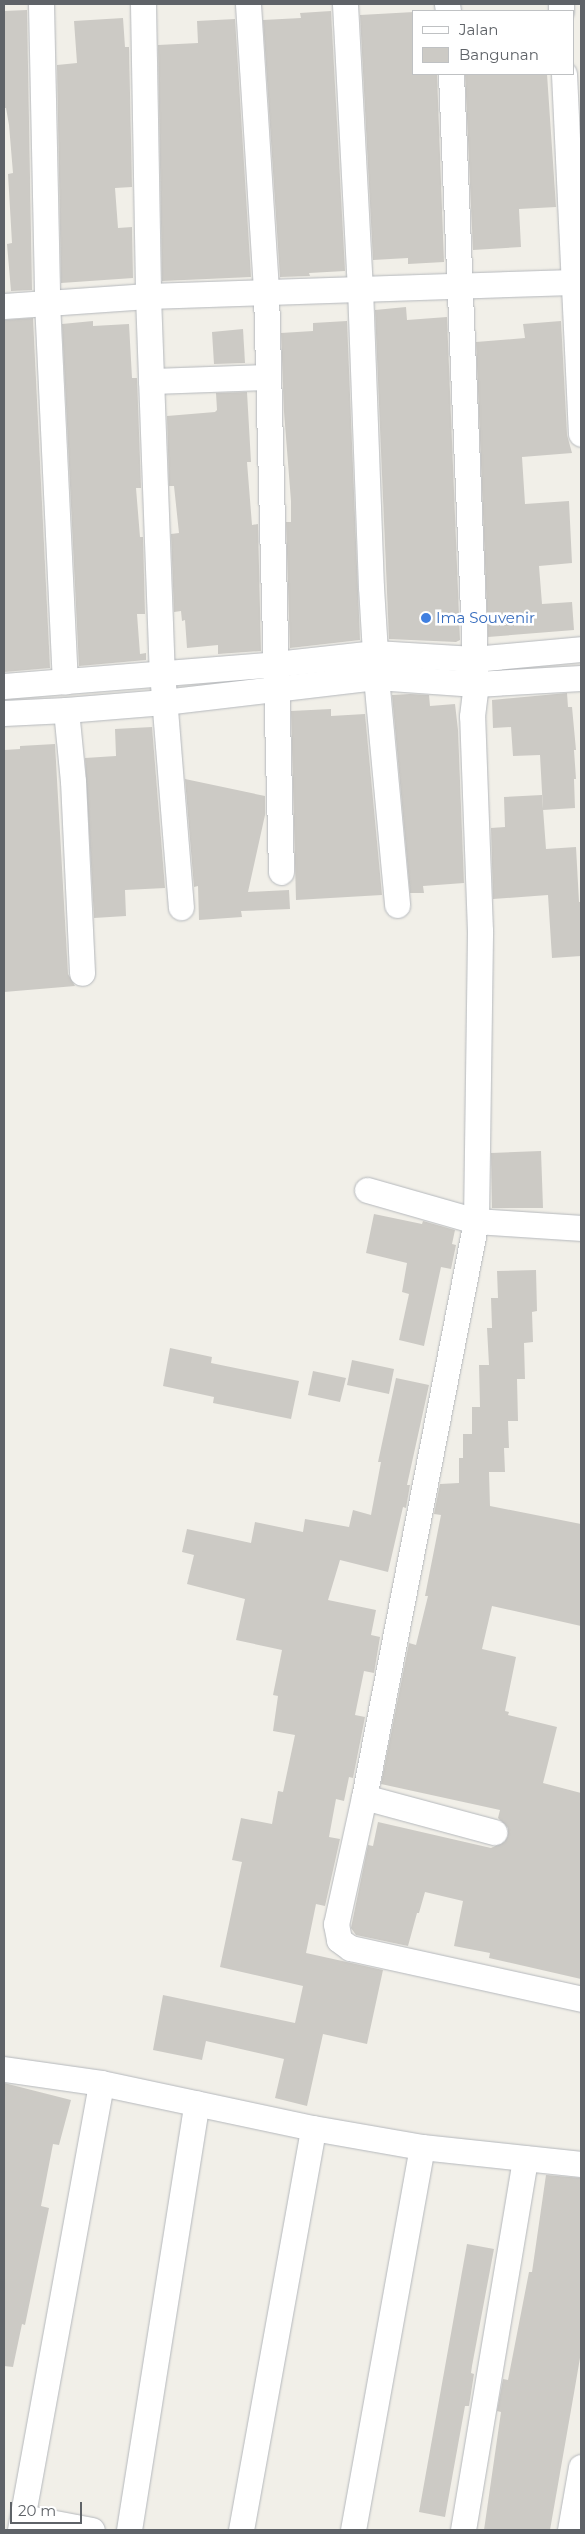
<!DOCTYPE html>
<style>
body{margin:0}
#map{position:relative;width:585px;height:2534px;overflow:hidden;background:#f1efe8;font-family:Montserrat,sans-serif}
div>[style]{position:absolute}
.building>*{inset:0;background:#cccac5}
.roads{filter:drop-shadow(0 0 1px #b5b8bc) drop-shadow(0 0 1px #b5b8bc)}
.street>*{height:25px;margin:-12.5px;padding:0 12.5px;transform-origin:12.5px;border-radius:12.5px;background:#fff}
.dots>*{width:14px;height:14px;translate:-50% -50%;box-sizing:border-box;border:2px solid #fff;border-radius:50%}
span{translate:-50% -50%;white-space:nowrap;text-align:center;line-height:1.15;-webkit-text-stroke:5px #fff;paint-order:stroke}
.shop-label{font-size:15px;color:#366cbe}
.left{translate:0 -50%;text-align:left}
.frame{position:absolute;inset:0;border:5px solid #5f6368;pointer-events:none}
.legend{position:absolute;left:412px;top:10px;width:162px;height:65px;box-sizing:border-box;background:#fff;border:1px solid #bfc1c3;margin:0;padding:6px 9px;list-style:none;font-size:15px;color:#5f6368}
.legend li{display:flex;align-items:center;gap:10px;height:25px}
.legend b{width:25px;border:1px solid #bfc1c3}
.scale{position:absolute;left:10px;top:2502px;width:72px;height:22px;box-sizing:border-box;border:2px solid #5f6368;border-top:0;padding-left:6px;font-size:15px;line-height:18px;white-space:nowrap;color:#5f6368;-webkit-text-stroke:4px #fff;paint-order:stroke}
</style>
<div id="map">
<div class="building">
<i style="clip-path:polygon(27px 10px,32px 290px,11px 291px,7px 244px,12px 243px,8px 174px,13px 173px,9px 125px,6px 108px,4px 108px,4px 11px)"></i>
<i style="clip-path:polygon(331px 11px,345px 271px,309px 273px,310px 276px,280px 277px,263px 20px,301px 18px,300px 13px)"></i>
<i style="clip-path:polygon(414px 12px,414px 74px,437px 74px,444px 262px,408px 264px,408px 258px,373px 260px,360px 15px)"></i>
<i style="clip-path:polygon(123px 18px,125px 47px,129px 47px,132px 187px,115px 188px,118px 228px,132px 227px,133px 278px,61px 283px,57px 65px,77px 63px,74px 21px)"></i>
<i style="clip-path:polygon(235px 19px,251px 277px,162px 281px,158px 45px,198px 43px,197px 21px)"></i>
<i style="clip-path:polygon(465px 74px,547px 74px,556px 207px,519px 209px,521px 247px,473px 250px)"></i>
<i style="clip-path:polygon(406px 307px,407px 320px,447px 317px,460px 640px,456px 642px,389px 639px,375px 310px)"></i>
<i style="clip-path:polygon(33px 318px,50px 668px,4px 672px,4px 320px)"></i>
<i style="clip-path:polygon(93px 321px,93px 326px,129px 324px,132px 378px,137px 378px,141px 488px,136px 488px,140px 537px,143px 537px,145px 614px,137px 614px,140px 654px,146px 653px,146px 660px,79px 666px,62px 324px)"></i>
<i style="clip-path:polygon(347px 321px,360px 640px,290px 648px,286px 522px,291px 522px,291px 501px,284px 412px,281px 333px,313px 331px,313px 323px)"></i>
<i style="clip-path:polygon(561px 321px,567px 435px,572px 453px,522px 457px,525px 504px,569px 501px,572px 563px,539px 566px,542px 604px,572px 602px,574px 630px,488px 637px,476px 342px,525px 338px,523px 324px)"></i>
<i style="clip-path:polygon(243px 329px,245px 363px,214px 364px,212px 332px)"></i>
<i style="clip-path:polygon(247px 392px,251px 462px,247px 462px,252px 525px,258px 524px,261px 651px,218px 654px,218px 645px,187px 648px,185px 620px,182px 621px,181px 611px,174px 612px,171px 534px,179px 533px,174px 486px,169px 486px,167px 416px,215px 412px,217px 410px,216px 393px)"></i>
<i style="clip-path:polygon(567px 693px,568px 707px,572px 707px,576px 750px,574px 750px,576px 779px,574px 779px,575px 808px,543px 810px,540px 755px,513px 756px,511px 727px,493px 728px,492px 700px)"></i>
<i style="clip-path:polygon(410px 694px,429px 695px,430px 706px,455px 704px,458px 730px,464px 883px,423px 886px,424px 893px,410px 893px,392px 695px)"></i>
<i style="clip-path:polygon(331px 709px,331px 716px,365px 714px,382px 895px,296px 900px,291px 711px)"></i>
<i style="clip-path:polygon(152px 727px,165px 888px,125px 890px,126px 916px,94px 918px,85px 758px,116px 756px,115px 729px)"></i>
<i style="clip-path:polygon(55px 744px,68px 974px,75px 986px,4px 992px,4px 750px,20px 749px,20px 746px)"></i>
<i style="clip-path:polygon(185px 779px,265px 796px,265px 815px,248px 892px,289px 890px,290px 909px,241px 911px,242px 917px,199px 920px,198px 886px,194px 887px)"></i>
<i style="clip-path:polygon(542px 795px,546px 849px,576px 847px,579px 902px,581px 902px,581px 956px,552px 958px,548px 895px,493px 899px,491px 828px,505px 827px,504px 797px)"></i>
<i style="clip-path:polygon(541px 1151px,543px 1208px,492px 1208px,491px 1153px)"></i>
<i style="clip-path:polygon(374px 1214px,422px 1224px,423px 1221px,455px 1230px,452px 1244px,456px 1245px,451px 1269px,441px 1267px,424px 1346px,399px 1340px,409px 1294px,402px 1292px,407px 1263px,366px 1253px)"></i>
<i style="clip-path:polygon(536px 1270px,537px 1311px,532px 1312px,533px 1342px,524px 1343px,525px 1379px,517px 1379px,518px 1421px,508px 1421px,509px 1448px,504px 1448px,505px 1472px,489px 1472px,490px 1506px,581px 1524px,581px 1626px,492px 1606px,482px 1649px,516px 1657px,505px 1711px,509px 1712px,508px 1715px,557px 1727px,543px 1783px,581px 1793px,581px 1979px,489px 1958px,490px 1953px,454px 1946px,463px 1901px,425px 1892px,419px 1913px,417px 1913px,408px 1946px,356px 1935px,351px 1928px,368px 1845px,373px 1846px,378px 1822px,491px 1848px,504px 1842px,508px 1836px,508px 1828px,498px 1818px,500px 1810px,381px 1784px,409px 1643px,416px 1645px,428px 1596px,425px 1596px,441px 1515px,434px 1514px,440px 1484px,459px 1483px,459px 1458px,463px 1458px,463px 1434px,472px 1434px,472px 1407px,480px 1407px,479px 1365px,489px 1365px,487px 1328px,492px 1328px,491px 1298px,498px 1298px,497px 1271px)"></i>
<i style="clip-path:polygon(170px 1348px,212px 1357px,211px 1363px,299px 1381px,291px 1419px,213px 1403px,214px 1397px,163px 1386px)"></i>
<i style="clip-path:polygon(352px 1360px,394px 1369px,389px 1394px,347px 1385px)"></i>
<i style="clip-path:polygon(313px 1371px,346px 1378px,340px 1402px,308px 1395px)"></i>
<i style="clip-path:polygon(396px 1378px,429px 1385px,407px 1485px,410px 1485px,406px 1508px,403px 1507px,388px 1572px,340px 1560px,328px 1600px,376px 1610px,371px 1635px,380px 1637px,374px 1673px,364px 1671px,355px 1715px,365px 1717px,353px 1778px,349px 1777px,344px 1801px,336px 1799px,329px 1837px,340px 1839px,325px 1906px,316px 1904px,306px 1953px,383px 1970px,367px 2044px,323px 2034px,307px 2106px,275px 2098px,284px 2059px,206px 2041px,202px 2060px,153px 2050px,163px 1995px,295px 2023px,303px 1986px,220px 1967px,242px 1862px,232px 1860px,241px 1818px,272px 1824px,278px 1791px,283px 1792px,295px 1735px,273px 1731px,278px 1696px,273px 1695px,282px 1650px,236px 1640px,245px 1599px,187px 1584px,194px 1555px,182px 1552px,187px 1529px,251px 1543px,255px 1522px,303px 1532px,305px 1519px,349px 1527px,353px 1510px,371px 1515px,381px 1462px,378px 1462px)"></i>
<i style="clip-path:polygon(4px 2083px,71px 2100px,59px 2145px,53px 2144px,41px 2206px,49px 2208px,25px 2325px,22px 2324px,13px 2367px,4px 2366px)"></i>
<i style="clip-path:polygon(546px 2175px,581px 2178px,581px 2352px,574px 2393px,550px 2530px,484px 2530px,501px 2412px,497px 2411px,503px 2379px,508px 2380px,529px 2272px,532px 2272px)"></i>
<i style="clip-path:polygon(467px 2244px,494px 2249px,472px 2366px,471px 2373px,474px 2374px,469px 2406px,465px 2406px,445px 2517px,419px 2512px)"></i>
</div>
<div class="roads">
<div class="street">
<i style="left:41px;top:4px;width:298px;rotate:88.8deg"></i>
<i style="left:47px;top:302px;width:380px;rotate:87.3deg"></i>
<i style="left:143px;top:4px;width:292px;rotate:89deg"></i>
<i style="left:148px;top:296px;width:376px;rotate:87.9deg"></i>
<i style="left:162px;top:672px;width:236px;rotate:85.4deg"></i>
<i style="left:248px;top:4px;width:288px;rotate:86.4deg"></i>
<i style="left:266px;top:291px;width:581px;rotate:88.52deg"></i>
<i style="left:345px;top:4px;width:284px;rotate:87deg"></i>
<i style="left:360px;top:288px;width:299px;rotate:87.9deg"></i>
<i style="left:371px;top:587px;width:66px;rotate:86.5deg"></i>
<i style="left:447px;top:4px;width:7px;rotate:82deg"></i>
<i style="left:561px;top:4px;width:7px;rotate:90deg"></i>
<i style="left:564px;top:74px;width:360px;rotate:87.3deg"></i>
<i style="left:4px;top:306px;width:144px;rotate:-4deg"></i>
<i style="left:148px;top:296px;width:433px;rotate:-1.9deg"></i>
<i style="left:151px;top:381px;width:117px;rotate:-2deg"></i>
<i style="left:376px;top:677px;width:229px;rotate:84.7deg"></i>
<i style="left:4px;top:686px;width:273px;rotate:-4.6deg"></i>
<i style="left:276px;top:664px;width:100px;rotate:-6.3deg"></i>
<i style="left:375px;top:653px;width:99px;rotate:3.5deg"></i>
<i style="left:474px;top:659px;width:107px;rotate:-5.3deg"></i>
<i style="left:66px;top:710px;width:71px;rotate:84.4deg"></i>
<i style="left:73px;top:781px;width:192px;rotate:87.3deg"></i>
<i style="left:4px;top:713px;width:62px;rotate:-2.8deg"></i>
<i style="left:66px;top:710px;width:98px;rotate:-4.7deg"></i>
<i style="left:164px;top:702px;width:213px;rotate:-6.7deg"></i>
<i style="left:376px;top:677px;width:100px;rotate:4deg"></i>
<i style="left:476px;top:684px;width:105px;rotate:-3.3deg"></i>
<i style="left:367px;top:1190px;width:113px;rotate:15.9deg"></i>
<i style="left:476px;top:1221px;width:290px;rotate:-89.2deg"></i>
<i style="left:480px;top:931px;width:215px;rotate:-92.1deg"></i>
<i style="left:472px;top:716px;width:32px;rotate:-83deg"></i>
<i style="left:476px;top:684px;width:611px;rotate:-92.35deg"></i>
<i style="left:581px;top:1228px;width:105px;rotate:-176.2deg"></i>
<i style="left:476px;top:1221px;width:587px;rotate:101deg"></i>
<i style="left:364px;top:1797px;width:130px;rotate:102.4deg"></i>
<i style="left:336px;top:1924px;width:16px;rotate:79deg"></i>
<i style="left:339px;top:1940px;width:14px;rotate:36deg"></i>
<i style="left:350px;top:1948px;width:237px;rotate:12.4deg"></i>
<i style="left:364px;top:1797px;width:135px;rotate:15.1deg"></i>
<i style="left:4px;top:2069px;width:98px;rotate:8.2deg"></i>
<i style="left:101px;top:2083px;width:217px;rotate:12deg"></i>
<i style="left:313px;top:2128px;width:111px;rotate:9.9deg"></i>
<i style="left:422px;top:2147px;width:160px;rotate:6.1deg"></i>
<i style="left:23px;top:2517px;width:70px;rotate:10.7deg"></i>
<i style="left:20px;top:2530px;width:454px;rotate:-79.7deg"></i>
<i style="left:129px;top:2530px;width:432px;rotate:-81deg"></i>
<i style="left:241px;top:2530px;width:408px;rotate:-79.8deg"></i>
<i style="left:353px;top:2530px;width:389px;rotate:-79.8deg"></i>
<i style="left:463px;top:2530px;width:377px;rotate:-80.5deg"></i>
<i style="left:570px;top:2530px;width:64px;rotate:-80.1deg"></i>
</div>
</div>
<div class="dots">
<i style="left:426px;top:618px;background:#3f7fe0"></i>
</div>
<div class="shop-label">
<span class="left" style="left:436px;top:618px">Ima Souvenir</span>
</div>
<div class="frame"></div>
<ul class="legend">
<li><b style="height:6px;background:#fff"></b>Jalan</li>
<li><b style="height:14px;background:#cccac5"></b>Bangunan</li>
</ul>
<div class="scale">20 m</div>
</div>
